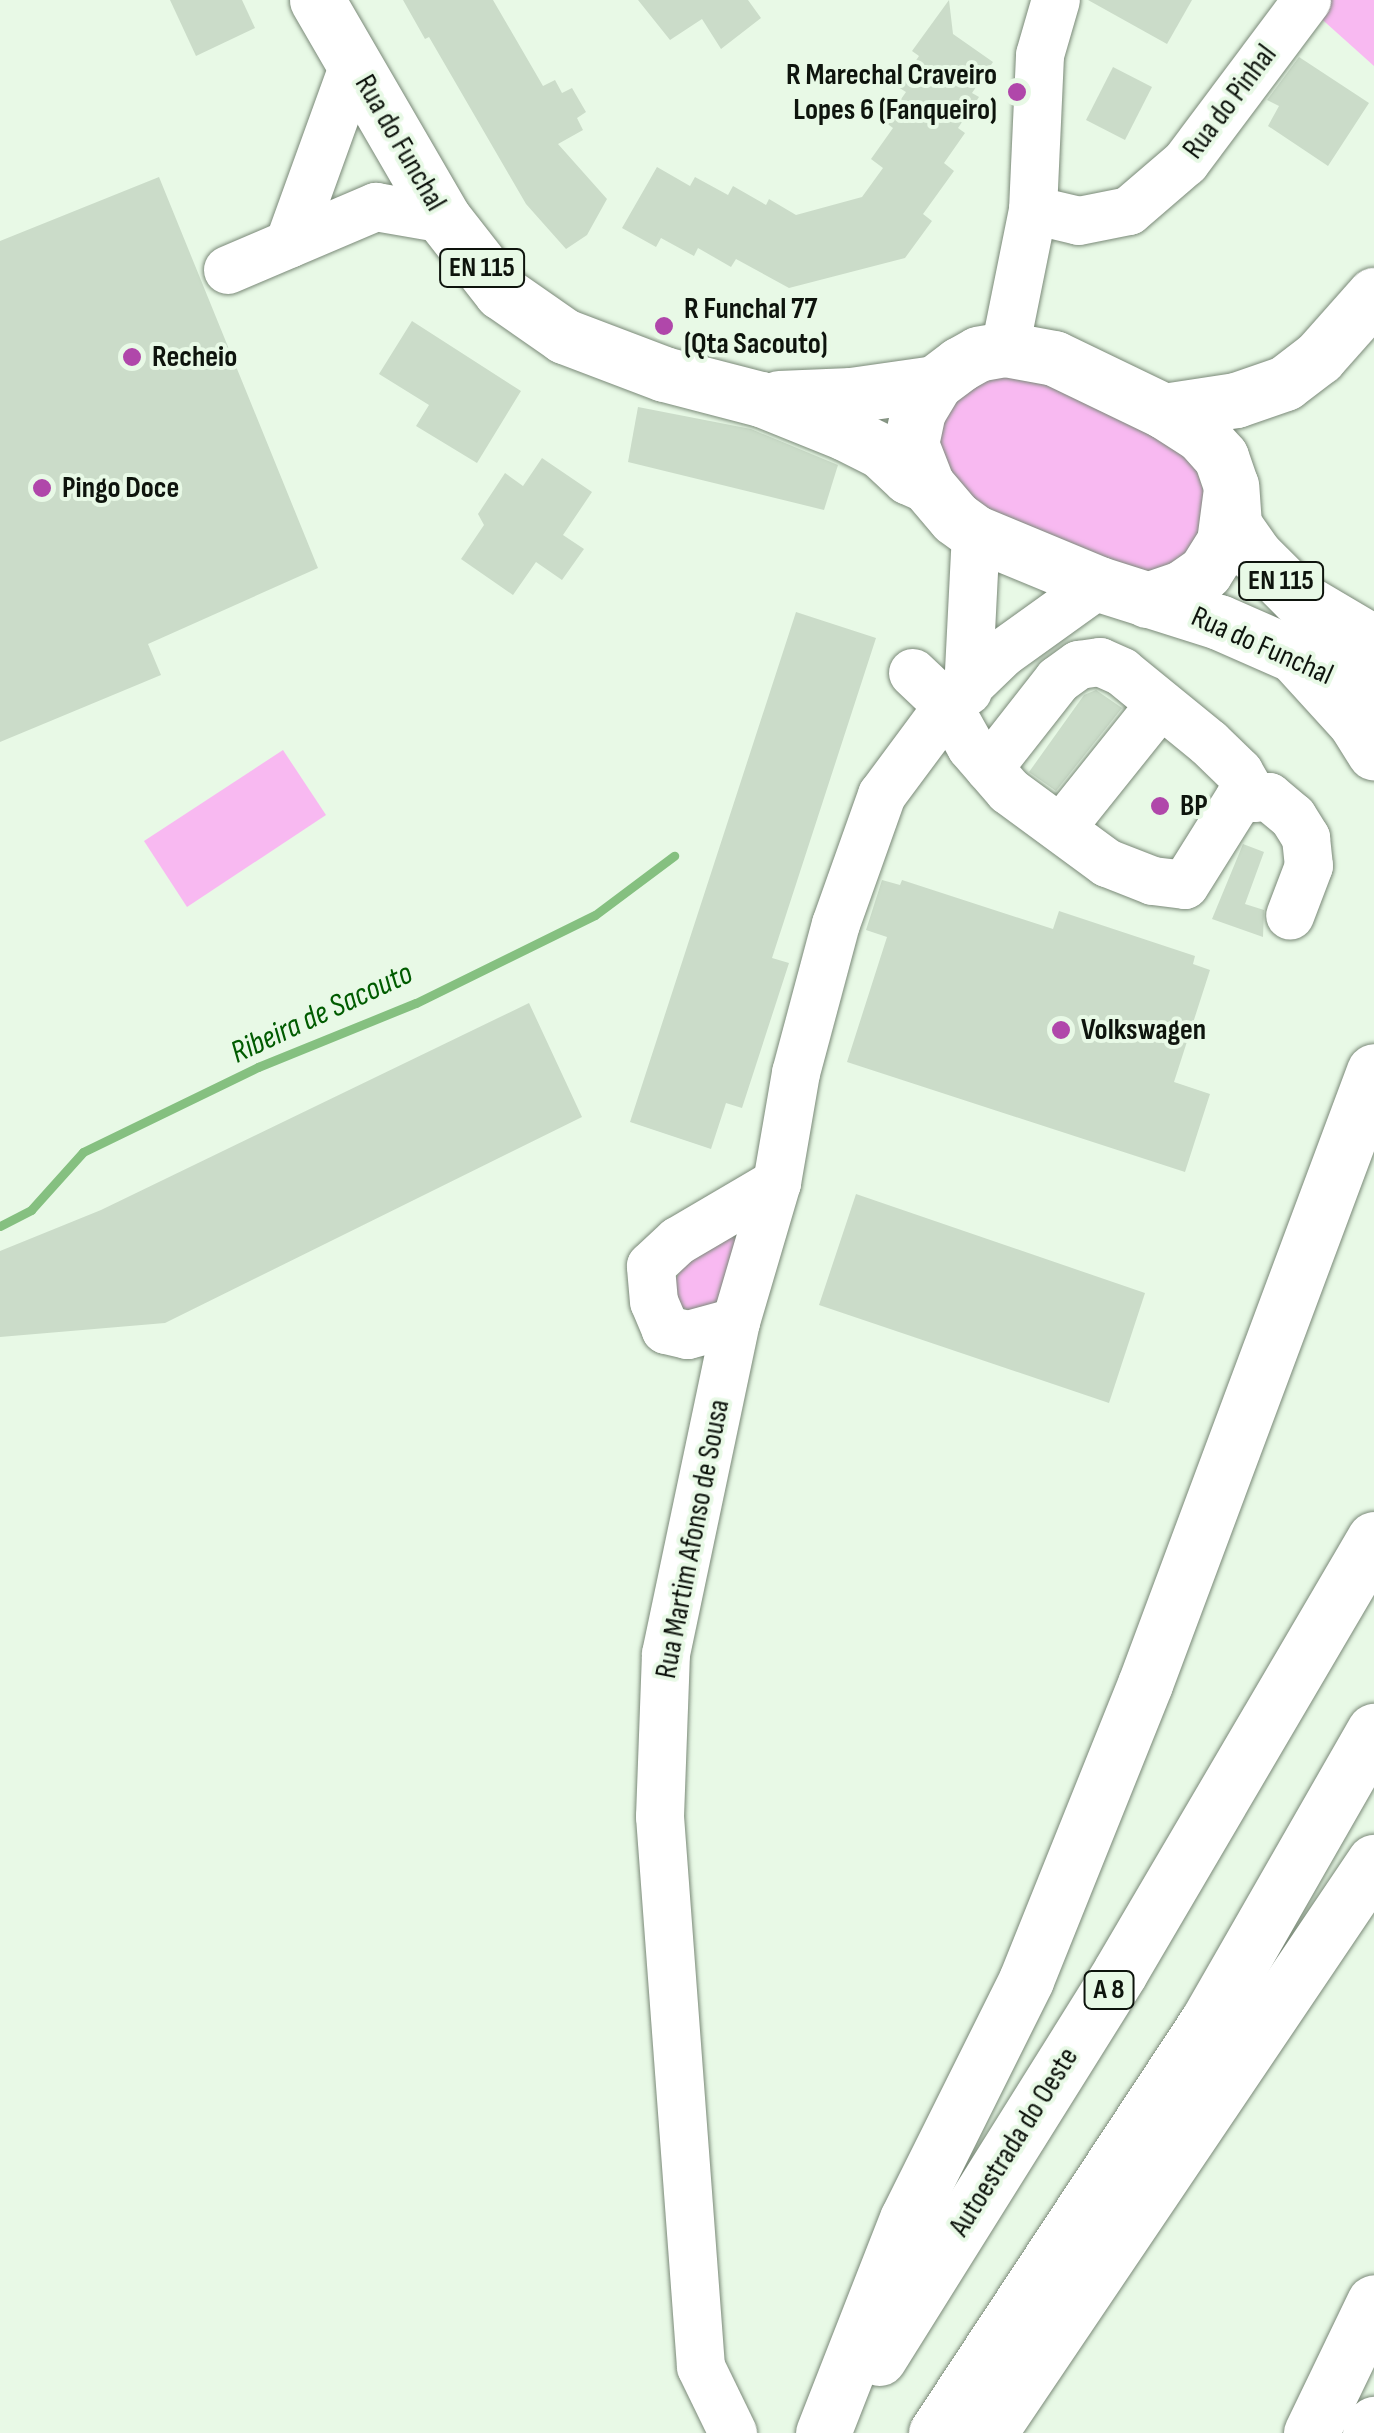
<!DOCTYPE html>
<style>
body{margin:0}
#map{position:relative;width:1374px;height:2433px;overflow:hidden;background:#e8f9e6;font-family:"Sofia Sans Condensed",sans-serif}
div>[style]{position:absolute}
.green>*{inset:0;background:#f8b9f1}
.stream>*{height:9px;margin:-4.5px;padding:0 4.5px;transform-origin:4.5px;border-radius:4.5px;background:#85c080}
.building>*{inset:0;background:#cbdcc9}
.roads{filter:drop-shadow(0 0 2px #7a8978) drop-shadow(0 0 2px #7a8978)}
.minor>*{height:48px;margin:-24px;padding:0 24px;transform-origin:24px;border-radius:24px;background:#fff}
.major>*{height:55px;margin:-27.5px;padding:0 27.5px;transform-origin:27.5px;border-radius:27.5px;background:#fff}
.highway>*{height:55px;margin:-27.5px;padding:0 27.5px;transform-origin:27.5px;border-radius:27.5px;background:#fff}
.dots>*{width:28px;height:28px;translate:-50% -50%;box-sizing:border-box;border:5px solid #e8f9e6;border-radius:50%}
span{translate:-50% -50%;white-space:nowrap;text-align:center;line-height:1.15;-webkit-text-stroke:8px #e8f9e6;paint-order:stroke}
.shield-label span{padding:2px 8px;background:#e8f9e6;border:2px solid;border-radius:8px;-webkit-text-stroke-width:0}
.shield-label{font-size:28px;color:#0e140d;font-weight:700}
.poi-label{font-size:30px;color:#0e140d;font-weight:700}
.right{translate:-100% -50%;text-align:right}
.left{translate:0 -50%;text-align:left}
.street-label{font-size:30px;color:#0e140d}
.water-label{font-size:32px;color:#005b00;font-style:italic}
</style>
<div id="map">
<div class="green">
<i style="clip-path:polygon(1324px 0,1374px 0,1374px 66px,1316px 14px)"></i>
<i style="clip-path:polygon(1018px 369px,1179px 449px,1195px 465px,1208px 504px,1200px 541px,1170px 570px,1119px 575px,959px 494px,931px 429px,945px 394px)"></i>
<i style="clip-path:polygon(283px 750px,326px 815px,187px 907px,144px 841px)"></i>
<i style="clip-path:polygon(739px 1224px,745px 1242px,714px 1310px,694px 1312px,681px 1307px,672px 1287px,679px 1273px,693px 1257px)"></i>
</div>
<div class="stream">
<i style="left:0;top:1226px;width:35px;rotate:-27deg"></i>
<i style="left:31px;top:1210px;width:78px;rotate:-48.1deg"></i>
<i style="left:83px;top:1152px;width:195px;rotate:-25.9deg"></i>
<i style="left:258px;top:1067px;width:170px;rotate:-22.1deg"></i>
<i style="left:416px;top:1003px;width:199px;rotate:-26.2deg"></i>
<i style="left:595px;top:915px;width:99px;rotate:-36.8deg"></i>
</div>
<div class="building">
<i style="clip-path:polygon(170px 0,242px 0,255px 28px,196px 56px)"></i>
<i style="clip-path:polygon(403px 0,493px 0,543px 86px,555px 80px,562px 93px,572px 88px,586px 112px,577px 118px,583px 130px,558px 144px,607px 199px,587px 235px,566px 249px,526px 204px,429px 37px,425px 39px)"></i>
<i style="clip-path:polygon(638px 0,748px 0,761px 18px,721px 49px,702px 19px,670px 40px)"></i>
<i style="clip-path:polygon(949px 0,953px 34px,993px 62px,972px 93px,979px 97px,958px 128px,965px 133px,944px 163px,954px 171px,923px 214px,932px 221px,905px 258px,789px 288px,736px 259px,731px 267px,698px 248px,694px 256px,661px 238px,656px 247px,622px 228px,657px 167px,690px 186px,695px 177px,728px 195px,733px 186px,766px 205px,769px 199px,796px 215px,862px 197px,883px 168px,871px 159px,893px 128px,885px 122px,906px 92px,898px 87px,919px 56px,912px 51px)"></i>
<i style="clip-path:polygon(1088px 0,1192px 0,1167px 44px)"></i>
<i style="clip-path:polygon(1299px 57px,1369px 103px,1328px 166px,1268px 126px,1279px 106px,1267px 100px)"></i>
<i style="clip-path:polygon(1113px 67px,1152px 87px,1125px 140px,1086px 120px)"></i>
<i style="clip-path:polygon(159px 177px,318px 568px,148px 644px,161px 675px,0 742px,0 241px)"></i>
<i style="clip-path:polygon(412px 321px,521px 391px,477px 463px,416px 426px,429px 405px,379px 374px)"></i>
<i style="clip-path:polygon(638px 407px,751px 429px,838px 465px,824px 510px,628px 462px)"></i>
<i style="clip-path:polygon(542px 458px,592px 492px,563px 535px,584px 549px,562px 580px,536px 562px,513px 595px,461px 559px,484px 525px,478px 514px,505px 473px,523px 486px)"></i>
<i style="clip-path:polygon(796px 612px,876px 638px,772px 958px,789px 963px,742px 1108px,726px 1103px,711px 1149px,630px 1122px)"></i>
<i style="clip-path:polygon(1096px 690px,1122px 708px,1056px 791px,1029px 772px,1084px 695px)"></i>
<i style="clip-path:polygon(1243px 844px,1264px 852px,1245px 904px,1264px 910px,1263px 937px,1212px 919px)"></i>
<i style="clip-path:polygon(882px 880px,900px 885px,902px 880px,1053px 929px,1059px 911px,1195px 956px,1193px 964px,1210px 970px,1174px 1082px,1210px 1094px,1185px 1172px,847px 1062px,887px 937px,866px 930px)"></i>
<i style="clip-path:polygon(529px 1003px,582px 1117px,165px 1323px,0 1337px,0 1251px,101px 1210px)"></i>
<i style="clip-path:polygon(856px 1194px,1145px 1293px,1109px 1403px,819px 1305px)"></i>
</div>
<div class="roads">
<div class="minor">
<i style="left:1033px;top:210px;width:47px;rotate:13.4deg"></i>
<i style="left:1079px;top:221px;width:51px;rotate:-11.3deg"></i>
<i style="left:1129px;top:211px;width:75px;rotate:-40.7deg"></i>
<i style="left:1186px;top:162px;width:202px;rotate:-53.2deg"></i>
<i style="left:289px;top:244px;width:191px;rotate:-70.1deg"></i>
<i style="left:228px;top:270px;width:161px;rotate:-23.1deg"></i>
<i style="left:376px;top:207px;width:69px;rotate:10deg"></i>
<i style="left:1005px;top:349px;width:142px;rotate:-78.6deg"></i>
<i style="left:1033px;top:210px;width:155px;rotate:-87.4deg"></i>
<i style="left:1040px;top:55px;width:57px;rotate:-73.8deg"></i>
<i style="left:913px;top:673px;width:48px;rotate:43.3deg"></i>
<i style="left:948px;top:706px;width:47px;rotate:60.7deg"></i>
<i style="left:971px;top:747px;width:58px;rotate:49.2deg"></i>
<i style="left:1009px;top:791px;width:122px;rotate:36.3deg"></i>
<i style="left:1107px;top:863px;width:49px;rotate:21.4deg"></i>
<i style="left:1153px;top:881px;width:32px;rotate:7deg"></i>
<i style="left:1185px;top:885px;width:102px;rotate:-57.9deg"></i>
<i style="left:1239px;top:799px;width:30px;rotate:-4deg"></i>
<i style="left:1269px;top:797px;width:31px;rotate:40deg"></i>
<i style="left:1293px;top:817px;width:25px;rotate:58deg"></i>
<i style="left:1306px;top:838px;width:28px;rotate:84deg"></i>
<i style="left:1309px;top:866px;width:53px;rotate:110.8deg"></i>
<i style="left:968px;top:691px;width:158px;rotate:-87.1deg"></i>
<i style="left:989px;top:768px;width:112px;rotate:-51.9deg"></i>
<i style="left:1058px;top:680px;width:26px;rotate:-36deg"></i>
<i style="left:1079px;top:665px;width:21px;rotate:-8deg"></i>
<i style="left:1100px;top:662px;width:24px;rotate:24deg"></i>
<i style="left:1122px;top:672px;width:112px;rotate:39.2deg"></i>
<i style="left:1209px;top:743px;width:42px;rotate:44deg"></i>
<i style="left:1239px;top:772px;width:30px;rotate:60deg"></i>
<i style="left:1063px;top:826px;width:154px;rotate:-51.3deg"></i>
<i style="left:736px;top:1322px;width:50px;rotate:164.8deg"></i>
<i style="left:688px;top:1335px;width:23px;rotate:-167deg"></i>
<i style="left:666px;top:1330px;width:30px;rotate:-113deg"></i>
<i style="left:654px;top:1302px;width:36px;rotate:-95deg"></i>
<i style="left:651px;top:1266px;width:37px;rotate:-43deg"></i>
<i style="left:678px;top:1241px;width:115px;rotate:-30.4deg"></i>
<i style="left:733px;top:2433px;width:73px;rotate:-115.9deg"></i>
<i style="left:701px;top:2367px;width:552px;rotate:-94.26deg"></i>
<i style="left:660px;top:1817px;width:163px;rotate:-87.9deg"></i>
<i style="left:666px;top:1654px;width:339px;rotate:-78.1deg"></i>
<i style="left:736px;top:1322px;width:145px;rotate:-73.6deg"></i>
<i style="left:777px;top:1183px;width:112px;rotate:-80.2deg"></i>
<i style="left:796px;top:1073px;width:154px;rotate:-75deg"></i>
<i style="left:836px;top:924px;width:137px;rotate:-70.4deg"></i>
<i style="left:882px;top:795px;width:111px;rotate:-53.4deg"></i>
<i style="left:948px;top:706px;width:76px;rotate:-43.9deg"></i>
<i style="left:1003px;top:653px;width:118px;rotate:-35.7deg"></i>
</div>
<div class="major">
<i style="left:317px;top:0;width:253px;rotate:59.9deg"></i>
<i style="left:444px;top:219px;width:93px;rotate:52deg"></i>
<i style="left:501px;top:292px;width:77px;rotate:34.9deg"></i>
<i style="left:564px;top:336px;width:107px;rotate:20.8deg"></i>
<i style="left:664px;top:374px;width:100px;rotate:14.5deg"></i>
<i style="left:761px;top:399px;width:91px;rotate:22deg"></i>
<i style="left:845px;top:433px;width:40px;rotate:26.6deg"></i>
<i style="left:881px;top:451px;width:38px;rotate:43deg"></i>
<i style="left:909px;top:477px;width:20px;rotate:24deg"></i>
<i style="left:779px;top:398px;width:72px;rotate:-2.4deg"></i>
<i style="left:851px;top:395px;width:85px;rotate:-8.1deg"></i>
<i style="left:1147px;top:600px;width:37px;rotate:-19deg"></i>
<i style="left:1182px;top:588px;width:28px;rotate:-35deg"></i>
<i style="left:1205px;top:572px;width:36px;rotate:-58deg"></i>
<i style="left:1224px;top:542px;width:53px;rotate:-82.5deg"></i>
<i style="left:1374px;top:643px;width:88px;rotate:-149.4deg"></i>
<i style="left:1298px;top:598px;width:61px;rotate:-135deg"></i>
<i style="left:1255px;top:555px;width:37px;rotate:-125deg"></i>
<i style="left:1234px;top:525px;width:39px;rotate:-94deg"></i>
<i style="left:1231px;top:486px;width:31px;rotate:-109deg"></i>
<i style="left:1221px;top:457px;width:31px;rotate:-132deg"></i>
<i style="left:1200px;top:434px;width:43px;rotate:-147.4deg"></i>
<i style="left:1164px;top:411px;width:122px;rotate:-154.3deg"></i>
<i style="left:1054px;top:358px;width:50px;rotate:-169.6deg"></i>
<i style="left:1005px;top:349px;width:27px;rotate:170deg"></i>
<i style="left:978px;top:354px;width:21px;rotate:151deg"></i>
<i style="left:960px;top:364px;width:31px;rotate:143deg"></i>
<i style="left:935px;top:383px;width:33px;rotate:121deg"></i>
<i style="left:918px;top:411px;width:34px;rotate:102deg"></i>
<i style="left:911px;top:444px;width:44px;rotate:68.7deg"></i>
<i style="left:927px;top:485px;width:43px;rotate:49.7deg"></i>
<i style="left:955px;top:518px;width:26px;rotate:36deg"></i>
<i style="left:976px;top:533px;width:133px;rotate:22.5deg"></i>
<i style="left:1099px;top:584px;width:126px;rotate:17.6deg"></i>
<i style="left:1219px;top:622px;width:82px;rotate:23.7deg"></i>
<i style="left:1294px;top:655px;width:91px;rotate:28.3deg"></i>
<i style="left:1311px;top:2433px;width:145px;rotate:-64.3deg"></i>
<i style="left:1370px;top:2433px;width:10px;rotate:-66deg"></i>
</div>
<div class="highway">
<i style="left:1164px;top:411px;width:73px;rotate:-8.7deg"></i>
<i style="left:1236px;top:400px;width:52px;rotate:-19.1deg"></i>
<i style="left:1285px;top:383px;width:43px;rotate:-37.4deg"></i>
<i style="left:1319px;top:357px;width:83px;rotate:-48.4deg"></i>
<i style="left:1294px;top:655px;width:91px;rotate:47.7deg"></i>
<i style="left:1355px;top:722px;width:36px;rotate:58deg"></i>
<i style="left:879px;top:2358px;width:455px;rotate:-58deg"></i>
<i style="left:1120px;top:1972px;width:502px;rotate:-59.6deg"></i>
<i style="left:823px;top:2433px;width:230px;rotate:-68.6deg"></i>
<i style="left:907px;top:2219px;width:267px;rotate:-63.5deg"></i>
<i style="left:1026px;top:1980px;width:319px;rotate:-68.1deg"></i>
<i style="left:1145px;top:1684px;width:654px;rotate:-69.52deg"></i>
<i style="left:936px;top:2433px;width:490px;rotate:-56.6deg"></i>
<i style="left:1206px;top:2024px;width:338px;rotate:-60.2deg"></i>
<i style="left:989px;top:2433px;width:689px;rotate:-56.01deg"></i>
</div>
</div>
<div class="dots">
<i style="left:1017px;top:92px;background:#b047aa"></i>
<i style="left:664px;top:326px;background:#b047aa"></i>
<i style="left:132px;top:357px;background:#b047aa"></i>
<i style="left:42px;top:488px;background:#b047aa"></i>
<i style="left:1160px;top:806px;background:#b047aa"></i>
<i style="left:1061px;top:1030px;background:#b047aa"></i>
</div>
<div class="shield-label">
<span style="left:482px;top:268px">EN 115</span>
<span style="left:1281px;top:581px">EN 115</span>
<span style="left:1109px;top:1990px">A 8</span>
</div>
<div class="poi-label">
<span class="right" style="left:997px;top:92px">R Marechal Craveiro<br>Lopes 6 (Fanqueiro)</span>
<span class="left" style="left:684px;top:326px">R Funchal 77<br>(Qta Sacouto)</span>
<span class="left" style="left:152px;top:357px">Recheio</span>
<span class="left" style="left:62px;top:488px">Pingo Doce</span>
<span class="left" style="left:1180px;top:806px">BP</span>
<span class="left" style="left:1081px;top:1030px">Volkswagen</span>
</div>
<div class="street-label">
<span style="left:1230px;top:102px;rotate:-53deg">Rua do Pinhal</span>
<span style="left:400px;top:143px;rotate:60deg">Rua do Funchal</span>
<span style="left:1262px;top:646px;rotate:24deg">Rua do Funchal</span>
<span style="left:693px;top:1539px;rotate:-79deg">Rua Martim Afonso de Sousa</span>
<span style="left:1014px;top:2142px;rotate:-58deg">Autoestrada do Oeste</span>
</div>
<div class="water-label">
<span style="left:322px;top:1014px;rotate:-25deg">Ribeira de Sacouto</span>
</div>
</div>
